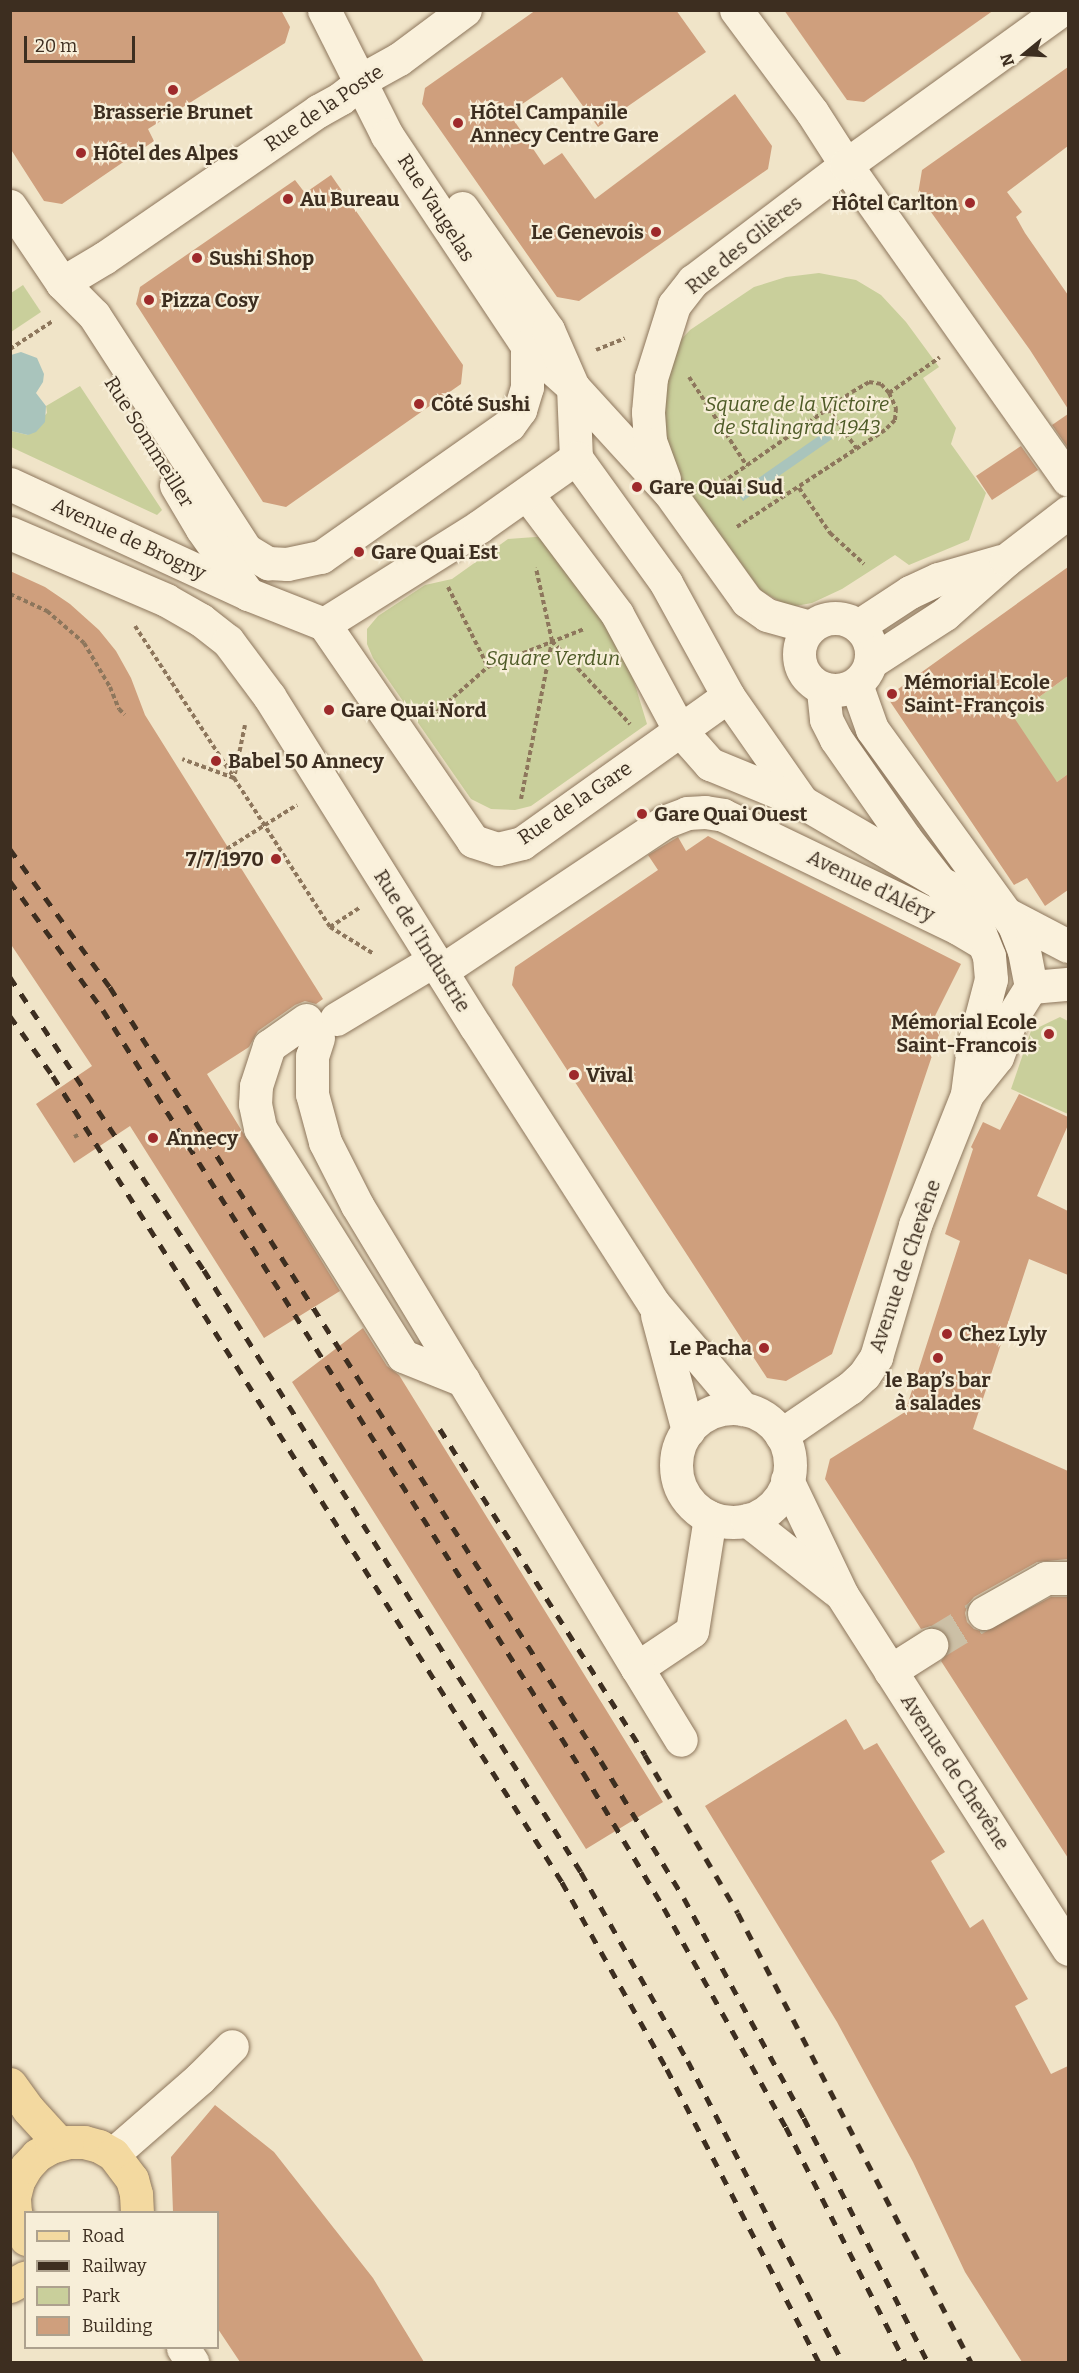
<!DOCTYPE html>
<meta charset="utf-8">
<style>
body{margin:0}
#map{position:relative;width:1079px;height:2373px;overflow:hidden;background:#f0e4c8;font-family:Bitter,serif}
div>[style]{position:absolute}
.green>*{inset:0;background:#c9cf9b}
.water>*{inset:0;background:#a9c4bc}
.building>*{inset:0;background:#cf9f7d}
.minor-tunnel>*{height:33px;margin-top:-16.5px;transform-origin:0;background:repeating-linear-gradient(90deg,#ccc0a6 0 33px,transparent 0 49px)}
.path>*{height:4px;margin-top:-2px;transform-origin:0;background:repeating-linear-gradient(90deg,#8d765c 0 4.5px,transparent 0 7.5px)}
.roads{filter:drop-shadow(0 0 2px #8d765c) drop-shadow(0 0 2px #8d765c)}
.minor>*{height:33px;margin:-16.5px;padding:0 16.5px;transform-origin:16.5px;border-radius:16.5px;background:#faf1dc}
.minor>.ring{margin:-16.5px;padding:0;box-sizing:content-box;background:none;border:33px solid #faf1dc;border-radius:50%}
.major>*{height:33px;margin:-16.5px;padding:0 16.5px;transform-origin:16.5px;border-radius:16.5px;background:#f3d9a0}
.rail>*{height:4.5px;margin-top:-2.25px;transform-origin:0;background:repeating-linear-gradient(90deg,#3d2e20 0 10px,transparent 0 20px)}
.dots>*{width:16px;height:16px;translate:-50% -50%;box-sizing:border-box;border:3px solid #f7eed8;border-radius:50%}
span{translate:-50% -50%;white-space:nowrap;text-align:center;line-height:1.15;-webkit-text-stroke:4.5px #f7eed8;paint-order:stroke}
.street-label{font-size:20px;color:#3d2e20}
.poi-label{font-size:20px;color:#3d2e20;font-weight:700}
.left{translate:0 -50%;text-align:left}
.right{translate:-100% -50%;text-align:right}
.park-label{font-size:20px;color:#4d5a26;font-style:italic}
.frame{position:absolute;inset:0;border:12px solid #3d2e20;pointer-events:none}
.legend{position:absolute;left:24px;top:2211px;width:195px;height:138px;box-sizing:border-box;background:#f7eed8;border:2px solid #ada18e;margin:0;padding:8px 10px;list-style:none;font-size:18px;color:#3d2e20}
.legend li{display:flex;align-items:center;gap:12px;height:30px}
.legend b{width:30px;border:2px solid #ada18e}
.north{position:absolute;left:995px;top:24px;width:60px;height:60px;-webkit-text-stroke:4px #f7eed8;paint-order:stroke;rotate:252deg;font-size:16px;font-weight:700;line-height:24px;text-align:center;color:#3d2e20}
.north::after{content:'';display:block;margin:auto;width:21px;height:27px;background:#3d2e20;clip-path:polygon(50% 0,100% 100%,50% 72%,0 100%)}
.scale{position:absolute;left:24px;top:36px;width:111px;height:27px;box-sizing:border-box;border:3px solid #3d2e20;border-top:0;padding-left:8px;font-size:18px;line-height:21px;white-space:nowrap;color:#3d2e20;-webkit-text-stroke:4px #f7eed8;paint-order:stroke}
</style>
<div id="map">
<div class="green">
<i style="clip-path:polygon(819px 273px,856px 280px,881px 295px,906px 322px,939px 367px,923px 378px,956px 428px,951px 444px,986px 493px,969px 540px,909px 565px,895px 555px,842px 589px,812px 603px,790px 607px,761px 591px,680px 480px,664px 444px,659px 410px,675px 346px,690px 330px,754px 287px,786px 277px)"></i>
<i style="clip-path:polygon(23px 285px,41px 312px,11px 332px,11px 293px)"></i>
<i style="clip-path:polygon(80px 386px,162px 510px,157px 515px,11px 447px,11px 431px,28px 435px,47px 413px,46px 406px)"></i>
<i style="clip-path:polygon(549px 536px,622px 642px,647px 724px,531px 806px,515px 810px,491px 809px,471px 799px,373px 658px,367px 644px,367px 629px,378px 616px,425px 585px,452px 579px,508px 539px)"></i>
<i style="clip-path:polygon(1068px 676px,1068px 774px,1057px 782px,991px 718px,1035px 700px)"></i>
<i style="clip-path:polygon(1060px 1017px,1068px 1021px,1068px 1114px,1011px 1089px,1031px 1031px)"></i>
</div>
<div class="water">
<i style="clip-path:polygon(21px 352px,37px 358px,44px 374px,43px 382px,36px 393px,46px 406px,45px 422px,36px 432px,28px 435px,11px 431px,11px 355px)"></i>
<i style="clip-path:polygon(826px 431px,832px 439px,743px 501px,737px 493px)"></i>
</div>
<div class="building">
<i style="clip-path:polygon(10px 10px,281px 10px,290px 27px,285px 43px,148px 129px,154px 141px,62px 204px,44px 201px,10px 148px)"></i>
<i style="clip-path:polygon(536px 10px,676px 10px,706px 52px,598px 127px,562px 77px,509px 113px,544px 165px,562px 153px,595px 199px,735px 94px,772px 146px,768px 169px,579px 301px,557px 297px,422px 104px,425px 88px)"></i>
<i style="clip-path:polygon(784px 10px,994px 10px,864px 102px,847px 100px)"></i>
<i style="clip-path:polygon(1068px 67px,1068px 146px,1007px 192px,1022px 212px,1016px 217px,1025px 233px,1068px 295px,1068px 409px,1030px 350px,918px 194px,922px 170px)"></i>
<i style="clip-path:polygon(331px 175px,463px 365px,461px 384px,286px 507px,263px 502px,136px 304px,140px 287px,295px 180px,305px 193px)"></i>
<i style="clip-path:polygon(1068px 414px,1068px 448px,1052px 425px)"></i>
<i style="clip-path:polygon(1021px 446px,1038px 470px,992px 500px,976px 476px)"></i>
<i style="clip-path:polygon(1068px 567px,1068px 676px,1013px 716px,1057px 782px,1068px 774px,1068px 890px,1045px 906px,1027px 878px,1014px 885px,887px 697px)"></i>
<i style="clip-path:polygon(10px 571px,45px 587px,70px 604px,99px 630px,116px 651px,131px 678px,145px 715px,323px 999px,316px 1004px,305px 1001px,295px 1005px,258px 1031px,249px 1047px,207px 1074px,340px 1291px,264px 1338px,130px 1126px,74px 1163px,36px 1104px,92px 1066px,10px 943px)"></i>
<i style="clip-path:polygon(708px 836px,961px 964px,932px 1022px,942px 1026px,832px 1354px,786px 1381px,767px 1378px,512px 985px,515px 967px,658px 870px,648px 855px,678px 837px,686px 851px)"></i>
<i style="clip-path:polygon(1019px 1094px,1068px 1117px,1068px 1125px,1037px 1196px,1068px 1211px,1068px 1275px,1029px 1259px,973px 1429px,1068px 1471px,1068px 1559px,1037px 1562px,974px 1597px,968px 1604px,965px 1613px,967px 1622px,974px 1629px,984px 1632px,1051px 1597px,1068px 1597px,1068px 1858px,941px 1661px,947px 1654px,950px 1645px,946px 1635px,940px 1629px,931px 1626px,921px 1629px,825px 1479px,830px 1459px,905px 1412px,960px 1241px,945px 1234px,973px 1149px,971px 1147px,983px 1122px,1000px 1130px)"></i>
<i style="clip-path:polygon(363px 1328px,387px 1366px,399px 1375px,663px 1802px,586px 1849px,292px 1382px)"></i>
<i style="clip-path:polygon(846px 1719px,864px 1750px,877px 1743px,945px 1852px,931px 1861px,970px 1928px,983px 1919px,1028px 1999px,1015px 2006px,1051px 2074px,1068px 2066px,1068px 2362px,1022px 2362px,965px 2272px,913px 2162px,837px 2022px,705px 1806px)"></i>
<i style="clip-path:polygon(215px 2105px,274px 2152px,373px 2278px,424px 2362px,240px 2362px,218px 2329px,218px 2212px,173px 2212px,171px 2157px)"></i>
</div>
<div class="minor-tunnel">
<i style="left:931px;top:1645px;width:62px;rotate:-31.1deg"></i>
</div>
<div class="path">
<i style="left:10px;top:349px;width:51px;rotate:-33.1deg"></i>
<i style="left:596px;top:350px;width:31px;rotate:-22deg"></i>
<i style="left:689px;top:377px;width:106px;rotate:56.9deg"></i>
<i style="left:889px;top:393px;width:62px;rotate:-35.2deg"></i>
<i style="left:828px;top:409px;width:49px;rotate:54.1deg"></i>
<i style="left:799px;top:488px;width:55px;rotate:55.4deg"></i>
<i style="left:830px;top:533px;width:46px;rotate:42.4deg"></i>
<i style="left:710px;top:491px;width:173px;rotate:-34.9deg"></i>
<i style="left:852px;top:392px;width:20px;rotate:-30deg"></i>
<i style="left:869px;top:382px;width:12px;rotate:9deg"></i>
<i style="left:881px;top:384px;width:12px;rotate:48deg"></i>
<i style="left:889px;top:393px;width:17px;rotate:65deg"></i>
<i style="left:896px;top:408px;width:12px;rotate:95deg"></i>
<i style="left:895px;top:420px;width:14px;rotate:135deg"></i>
<i style="left:885px;top:430px;width:177px;rotate:146.8deg"></i>
<i style="left:448px;top:587px;width:89px;rotate:63.4deg"></i>
<i style="left:10px;top:594px;width:41px;rotate:24.7deg"></i>
<i style="left:47px;top:611px;width:49px;rotate:40.9deg"></i>
<i style="left:84px;top:643px;width:51px;rotate:59.4deg"></i>
<i style="left:110px;top:687px;width:24px;rotate:68deg"></i>
<i style="left:119px;top:709px;width:8px;rotate:45deg"></i>
<i style="left:135px;top:626px;width:181px;rotate:56.9deg"></i>
<i style="left:234px;top:778px;width:55px;rotate:-159.9deg"></i>
<i style="left:552px;top:641px;width:114px;rotate:46.8deg"></i>
<i style="left:431px;top:717px;width:76px;rotate:-41.3deg"></i>
<i style="left:488px;top:667px;width:103px;rotate:-21.6deg"></i>
<i style="left:245px;top:725px;width:54px;rotate:101.7deg"></i>
<i style="left:234px;top:778px;width:177px;rotate:57.2deg"></i>
<i style="left:330px;top:927px;width:52px;rotate:31.5deg"></i>
<i style="left:521px;top:799px;width:161px;rotate:-78.9deg"></i>
<i style="left:552px;top:641px;width:75px;rotate:-102.4deg"></i>
<i style="left:214px;top:857px;width:98px;rotate:-32.1deg"></i>
<i style="left:330px;top:927px;width:35px;rotate:-33deg"></i>
<i style="left:74px;top:1137px;width:7px;rotate:-27deg"></i>
</div>
<div class="roads">
<div class="minor">
<i style="left:324px;top:10px;width:140px;rotate:63.3deg"></i>
<i style="left:387px;top:135px;width:253px;rotate:56.4deg"></i>
<i style="left:527px;top:346px;width:62px;rotate:41.7deg"></i>
<i style="left:573px;top:387px;width:142px;rotate:47.6deg"></i>
<i style="left:669px;top:492px;width:134px;rotate:54.4deg"></i>
<i style="left:747px;top:601px;width:24px;rotate:35deg"></i>
<i style="left:767px;top:615px;width:45px;rotate:15.6deg"></i>
<i style="left:736px;top:10px;width:127px;rotate:53.3deg"></i>
<i style="left:812px;top:112px;width:63px;rotate:57.3deg"></i>
<i style="left:846px;top:165px;width:385px;rotate:54.8deg"></i>
<i style="left:10px;top:206px;width:93px;rotate:56deg"></i>
<i style="left:62px;top:283px;width:45px;rotate:45deg"></i>
<i style="left:94px;top:315px;width:280px;rotate:57.1deg"></i>
<i style="left:246px;top:550px;width:26px;rotate:31deg"></i>
<i style="left:268px;top:563px;width:19px;rotate:3deg"></i>
<i style="left:287px;top:564px;width:35px;rotate:-12deg"></i>
<i style="left:321px;top:557px;width:230px;rotate:-35.1deg"></i>
<i style="left:509px;top:425px;width:19px;rotate:-54deg"></i>
<i style="left:520px;top:410px;width:24px;rotate:-73deg"></i>
<i style="left:527px;top:387px;width:41px;rotate:-90deg"></i>
<i style="left:462px;top:208px;width:149px;rotate:54.8deg"></i>
<i style="left:548px;top:330px;width:62px;rotate:66.3deg"></i>
<i style="left:573px;top:387px;width:71px;rotate:87.6deg"></i>
<i style="left:62px;top:283px;width:49px;rotate:-30.8deg"></i>
<i style="left:104px;top:258px;width:260px;rotate:-34.5deg"></i>
<i style="left:318px;top:111px;width:26px;rotate:-29deg"></i>
<i style="left:341px;top:98px;width:37px;rotate:-38deg"></i>
<i style="left:370px;top:75px;width:33px;rotate:-29deg"></i>
<i style="left:399px;top:59px;width:82px;rotate:-36.6deg"></i>
<i style="left:576px;top:458px;width:154px;rotate:54.2deg"></i>
<i style="left:666px;top:583px;width:129px;rotate:61.2deg"></i>
<i style="left:728px;top:696px;width:129px;rotate:55.1deg"></i>
<i style="left:664px;top:479px;width:40px;rotate:-110.2deg"></i>
<i style="left:650px;top:441px;width:29px;rotate:-94deg"></i>
<i style="left:648px;top:412px;width:34px;rotate:-85deg"></i>
<i style="left:651px;top:378px;width:77px;rotate:-72.5deg"></i>
<i style="left:674px;top:305px;width:31px;rotate:-52deg"></i>
<i style="left:693px;top:281px;width:192px;rotate:-37.2deg"></i>
<i style="left:846px;top:165px;width:265px;rotate:-35.8deg"></i>
<i style="left:10px;top:484px;width:262px;rotate:24.8deg"></i>
<i style="left:248px;top:594px;width:82px;rotate:21.5deg"></i>
<i style="left:176px;top:485px;width:51px;rotate:59.4deg"></i>
<i style="left:202px;top:529px;width:80px;rotate:54.7deg"></i>
<i style="left:527px;top:494px;width:150px;rotate:53.1deg"></i>
<i style="left:617px;top:614px;width:131px;rotate:61.7deg"></i>
<i style="left:679px;top:729px;width:47px;rotate:48.5deg"></i>
<i style="left:710px;top:764px;width:100px;rotate:22.4deg"></i>
<i style="left:802px;top:802px;width:164px;rotate:30.3deg"></i>
<i style="left:944px;top:885px;width:39px;rotate:23deg"></i>
<i style="left:980px;top:900px;width:99px;rotate:27.6deg"></i>
<i style="left:10px;top:533px;width:170px;rotate:23.2deg"></i>
<i style="left:166px;top:600px;width:40px;rotate:29.7deg"></i>
<i style="left:201px;top:620px;width:34px;rotate:38deg"></i>
<i style="left:228px;top:641px;width:69px;rotate:53.3deg"></i>
<i style="left:269px;top:696px;width:390px;rotate:58deg"></i>
<i style="left:476px;top:1027px;width:329px;rotate:57.3deg"></i>
<i style="left:654px;top:1304px;width:138px;rotate:49.7deg"></i>
<i class="ring" style="left:799px;top:618px;width:39px;height:39px"></i>
<i style="left:324px;top:624px;width:263px;rotate:55.5deg"></i>
<i style="left:473px;top:841px;width:26px;rotate:18deg"></i>
<i style="left:498px;top:849px;width:25px;rotate:-14deg"></i>
<i style="left:522px;top:843px;width:253px;rotate:-35.5deg"></i>
<i style="left:324px;top:624px;width:184px;rotate:-32.1deg"></i>
<i style="left:480px;top:526px;width:118px;rotate:-35.3deg"></i>
<i style="left:858px;top:626px;width:62px;rotate:-33.2deg"></i>
<i style="left:910px;top:592px;width:31px;rotate:-25deg"></i>
<i style="left:938px;top:579px;width:66px;rotate:-15.9deg"></i>
<i style="left:871px;top:662px;width:88px;rotate:-33deg"></i>
<i style="left:945px;top:614px;width:81px;rotate:-41.5deg"></i>
<i style="left:1006px;top:560px;width:78px;rotate:-37.7deg"></i>
<i style="left:856px;top:684px;width:48px;rotate:70.4deg"></i>
<i style="left:872px;top:729px;width:242px;rotate:54.1deg"></i>
<i style="left:1014px;top:925px;width:28px;rotate:69deg"></i>
<i style="left:1024px;top:951px;width:37px;rotate:79deg"></i>
<i style="left:441px;top:971px;width:268px;rotate:-33.7deg"></i>
<i style="left:664px;top:822px;width:25px;rotate:-21deg"></i>
<i style="left:687px;top:813px;width:18px;rotate:-3deg"></i>
<i style="left:705px;top:812px;width:18px;rotate:9deg"></i>
<i style="left:723px;top:815px;width:261px;rotate:25.7deg"></i>
<i style="left:958px;top:928px;width:27px;rotate:31deg"></i>
<i style="left:1031px;top:987px;width:37px;rotate:-5deg"></i>
<i style="left:336px;top:1019px;width:114px;rotate:-31deg"></i>
<i style="left:306px;top:1020px;width:45px;rotate:144.9deg"></i>
<i style="left:269px;top:1046px;width:42px;rotate:108deg"></i>
<i style="left:256px;top:1086px;width:18px;rotate:93deg"></i>
<i style="left:255px;top:1104px;width:25px;rotate:78deg"></i>
<i style="left:260px;top:1128px;width:269px;rotate:57.9deg"></i>
<i style="left:403px;top:1356px;width:65px;rotate:21.8deg"></i>
<i style="left:318px;top:1038px;width:19px;rotate:108deg"></i>
<i style="left:312px;top:1056px;width:38px;rotate:90deg"></i>
<i style="left:312px;top:1094px;width:50px;rotate:74.8deg"></i>
<i style="left:325px;top:1142px;width:71px;rotate:63.1deg"></i>
<i style="left:357px;top:1205px;width:541px;rotate:58.84deg"></i>
<i style="left:637px;top:1668px;width:66px;rotate:-33.9deg"></i>
<i style="left:692px;top:1631px;width:115px;rotate:-81deg"></i>
<i style="left:968px;top:1093px;width:46px;rotate:-51.1deg"></i>
<i style="left:997px;top:1057px;width:43px;rotate:-69.4deg"></i>
<i style="left:1012px;top:1017px;width:36px;rotate:-58deg"></i>
<i style="left:657px;top:1315px;width:120px;rotate:75deg"></i>
<i class="ring" style="left:676px;top:1408px;width:81px;height:81px"></i>
<i style="left:781px;top:1435px;width:83px;rotate:-34.3deg"></i>
<i style="left:850px;top:1388px;width:19px;rotate:-43deg"></i>
<i style="left:864px;top:1375px;width:22px;rotate:-56deg"></i>
<i style="left:876px;top:1357px;width:138px;rotate:-73.5deg"></i>
<i style="left:915px;top:1225px;width:141px;rotate:-68.3deg"></i>
<i style="left:967px;top:1094px;width:46px;rotate:-82.6deg"></i>
<i style="left:973px;top:1048px;width:71px;rotate:-75.4deg"></i>
<i style="left:991px;top:979px;width:23px;rotate:-95deg"></i>
<i style="left:989px;top:956px;width:24px;rotate:-112deg"></i>
<i style="left:980px;top:934px;width:122px;rotate:-128deg"></i>
<i style="left:905px;top:838px;width:121px;rotate:-124.9deg"></i>
<i style="left:836px;top:739px;width:22px;rotate:-117deg"></i>
<i style="left:826px;top:719px;width:31px;rotate:-96deg"></i>
<i style="left:787px;top:1480px;width:127px;rotate:64.4deg"></i>
<i style="left:842px;top:1595px;width:420px;rotate:57.4deg"></i>
<i style="left:747px;top:1520px;width:113px;rotate:38.2deg"></i>
<i style="left:984px;top:1613px;width:71px;rotate:-29.4deg"></i>
<i style="left:1046px;top:1578px;width:22px"></i>
<i style="left:637px;top:1668px;width:84px;rotate:58.6deg"></i>
<i style="left:890px;top:1671px;width:49px;rotate:-32.4deg"></i>
<i style="left:113px;top:2154px;width:116px;rotate:-41.1deg"></i>
<i style="left:200px;top:2078px;width:45px;rotate:-45deg"></i>
<i style="left:183px;top:2348px;width:17px;rotate:57deg"></i>
</div>
<div class="major">
<i style="left:10px;top:2084px;width:31px;rotate:54deg"></i>
<i style="left:28px;top:2109px;width:47px;rotate:47.6deg"></i>
<i style="left:26px;top:2239px;width:28px;rotate:-113deg"></i>
<i style="left:15px;top:2213px;width:16px;rotate:-94deg"></i>
<i style="left:14px;top:2197px;width:16px;rotate:-76deg"></i>
<i style="left:18px;top:2181px;width:16px;rotate:-60deg"></i>
<i style="left:26px;top:2167px;width:16px;rotate:-47deg"></i>
<i style="left:37px;top:2155px;width:16px;rotate:-30deg"></i>
<i style="left:51px;top:2147px;width:18px;rotate:-16deg"></i>
<i style="left:68px;top:2142px;width:16px"></i>
<i style="left:84px;top:2142px;width:16px;rotate:15deg"></i>
<i style="left:99px;top:2146px;width:16px;rotate:30deg"></i>
<i style="left:113px;top:2154px;width:31px;rotate:53deg"></i>
<i style="left:132px;top:2179px;width:16px;rotate:75deg"></i>
<i style="left:136px;top:2194px;width:18px;rotate:87deg"></i>
<i style="left:10px;top:2286px;width:18px;rotate:-29deg"></i>
</div>
</div>
<div class="rail">
<i style="left:10px;top:849px;width:170px;rotate:54.1deg"></i>
<i style="left:110px;top:987px;width:917px;rotate:57.61deg"></i>
<i style="left:601px;top:1761px;width:160px;rotate:58.8deg"></i>
<i style="left:684px;top:1898px;width:251px;rotate:61.4deg"></i>
<i style="left:804px;top:2118px;width:274px;rotate:63.1deg"></i>
<i style="left:10px;top:881px;width:159px;rotate:54.2deg"></i>
<i style="left:103px;top:1010px;width:901px;rotate:57.79deg"></i>
<i style="left:583px;top:1772px;width:158px;rotate:59.2deg"></i>
<i style="left:664px;top:1908px;width:251px;rotate:60.9deg"></i>
<i style="left:786px;top:2127px;width:263px;rotate:63.1deg"></i>
<i style="left:10px;top:977px;width:351px;rotate:56.5deg"></i>
<i style="left:204px;top:1270px;width:710px;rotate:57.94deg"></i>
<i style="left:581px;top:1872px;width:217px;rotate:60.5deg"></i>
<i style="left:688px;top:2061px;width:339px;rotate:62.8deg"></i>
<i style="left:10px;top:1016px;width:74px;rotate:54.4deg"></i>
<i style="left:53px;top:1076px;width:243px;rotate:57.6deg"></i>
<i style="left:183px;top:1281px;width:711px;rotate:57.76deg"></i>
<i style="left:562px;top:1882px;width:214px;rotate:60.7deg"></i>
<i style="left:667px;top:2069px;width:330px;rotate:62.6deg"></i>
<i style="left:440px;top:1429px;width:385px;rotate:57.8deg"></i>
<i style="left:645px;top:1755px;width:183px;rotate:59.5deg"></i>
<i style="left:738px;top:1913px;width:506px;rotate:62.57deg"></i>
</div>
<div class="dots">
<i style="left:173px;top:90px;background:#9e2a2b"></i>
<i style="left:458px;top:123px;background:#9e2a2b"></i>
<i style="left:81px;top:153px;background:#9e2a2b"></i>
<i style="left:288px;top:199px;background:#9e2a2b"></i>
<i style="left:970px;top:203px;background:#9e2a2b"></i>
<i style="left:656px;top:232px;background:#9e2a2b"></i>
<i style="left:197px;top:258px;background:#9e2a2b"></i>
<i style="left:149px;top:300px;background:#9e2a2b"></i>
<i style="left:419px;top:404px;background:#9e2a2b"></i>
<i style="left:637px;top:487px;background:#9e2a2b"></i>
<i style="left:359px;top:552px;background:#9e2a2b"></i>
<i style="left:892px;top:694px;background:#9e2a2b"></i>
<i style="left:329px;top:710px;background:#9e2a2b"></i>
<i style="left:216px;top:761px;background:#9e2a2b"></i>
<i style="left:642px;top:814px;background:#9e2a2b"></i>
<i style="left:276px;top:859px;background:#9e2a2b"></i>
<i style="left:1049px;top:1034px;background:#9e2a2b"></i>
<i style="left:574px;top:1075px;background:#9e2a2b"></i>
<i style="left:153px;top:1138px;background:#9e2a2b"></i>
<i style="left:947px;top:1334px;background:#9e2a2b"></i>
<i style="left:764px;top:1348px;background:#9e2a2b"></i>
<i style="left:938px;top:1358px;background:#9e2a2b"></i>
</div>
<div class="street-label">
<span style="left:324px;top:108px;rotate:-34deg">Rue de la Poste</span>
<span style="left:436px;top:208px;rotate:57deg">Rue Vaugelas</span>
<span style="left:744px;top:245px;rotate:-39deg">Rue des Glières</span>
<span style="left:149px;top:442px;rotate:58deg">Rue Sommeiller</span>
<span style="left:129px;top:539px;rotate:25deg">Avenue de Brogny</span>
<span style="left:575px;top:803px;rotate:-34deg">Rue de la Gare</span>
<span style="left:871px;top:886px;rotate:26deg">Avenue d'Aléry</span>
<span style="left:422px;top:941px;rotate:58deg">Rue de l'Industrie</span>
<span style="left:905px;top:1266px;rotate:-71deg">Avenue de Chevêne</span>
<span style="left:955px;top:1772px;rotate:57deg">Avenue de Chevêne</span>
</div>
<div class="poi-label">
<span style="left:173px;top:112px">Brasserie Brunet</span>
<span class="left" style="left:470px;top:124px">Hôtel Campanile<br>Annecy Centre Gare</span>
<span class="left" style="left:93px;top:153px">Hôtel des Alpes</span>
<span class="left" style="left:300px;top:199px">Au Bureau</span>
<span class="right" style="left:958px;top:203px">Hôtel Carlton</span>
<span class="right" style="left:644px;top:232px">Le Genevois</span>
<span class="left" style="left:209px;top:258px">Sushi Shop</span>
<span class="left" style="left:161px;top:300px">Pizza Cosy</span>
<span class="left" style="left:431px;top:404px">Côté Sushi</span>
<span class="left" style="left:649px;top:487px">Gare Quai Sud</span>
<span class="left" style="left:371px;top:552px">Gare Quai Est</span>
<span class="left" style="left:904px;top:694px">Mémorial Ecole<br>Saint-François</span>
<span class="left" style="left:341px;top:710px">Gare Quai Nord</span>
<span class="left" style="left:228px;top:761px">Babel 50 Annecy</span>
<span class="left" style="left:654px;top:814px">Gare Quai Ouest</span>
<span class="right" style="left:264px;top:859px">7/7/1970</span>
<span class="right" style="left:1037px;top:1034px">Mémorial Ecole<br>Saint-Francois</span>
<span class="left" style="left:586px;top:1075px">Vival</span>
<span class="left" style="left:166px;top:1138px">Annecy</span>
<span class="left" style="left:959px;top:1334px">Chez Lyly</span>
<span class="right" style="left:752px;top:1348px">Le Pacha</span>
<span style="left:938px;top:1392px">le Bap’s bar<br>à salades</span>
</div>
<div class="park-label">
<span style="left:797px;top:416px">Square de la Victoire<br>de Stalingrad 1943</span>
<span style="left:553px;top:658px">Square Verdun</span>
</div>
<div class="frame"></div>
<ul class="legend">
<li><b style="height:8px;background:#f3d9a0"></b>Road</li>
<li><b style="height:8px;background:#3d2e20"></b>Railway</li>
<li><b style="height:16px;background:#c9cf9b"></b>Park</li>
<li><b style="height:16px;background:#cf9f7d"></b>Building</li>
</ul>
<div class="north">N</div>
<div class="scale">20 m</div>
</div>
